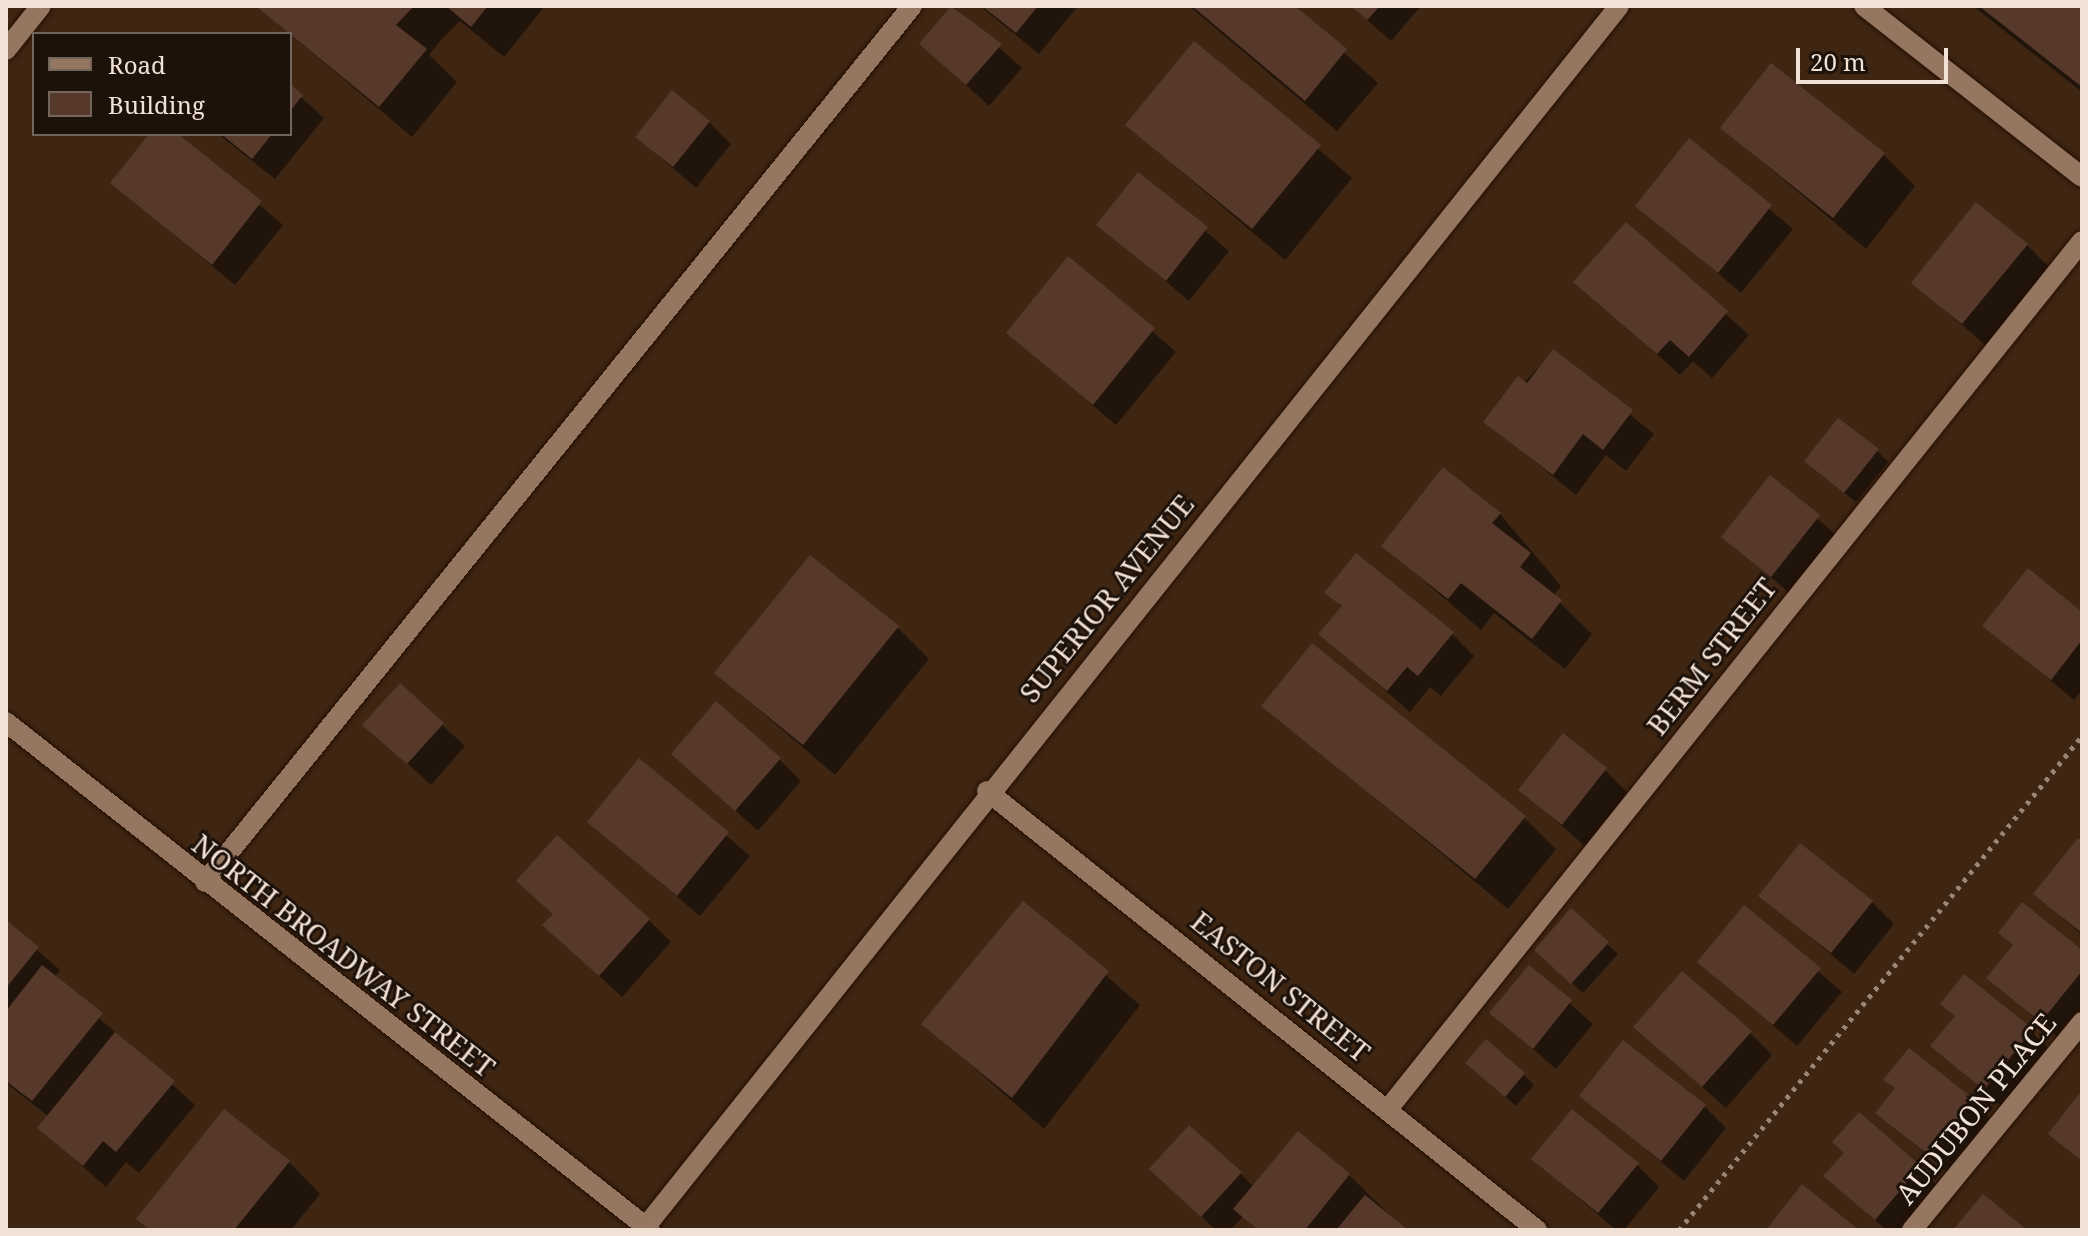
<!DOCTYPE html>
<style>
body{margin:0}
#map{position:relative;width:2088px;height:1236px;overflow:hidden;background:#3f2613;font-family:"Noto Serif",serif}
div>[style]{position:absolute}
.shadow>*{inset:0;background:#0007}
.building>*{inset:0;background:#57392c}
.path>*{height:5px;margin-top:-2.5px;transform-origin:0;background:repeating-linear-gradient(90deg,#9a8576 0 4px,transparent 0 10px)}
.roads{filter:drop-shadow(0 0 2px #250e00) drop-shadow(0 0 2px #250e00)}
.service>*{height:20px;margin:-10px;padding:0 10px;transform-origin:10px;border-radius:10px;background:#947661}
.minor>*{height:20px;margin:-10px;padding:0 10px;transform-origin:10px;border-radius:10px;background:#947661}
.tertiary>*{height:20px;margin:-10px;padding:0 10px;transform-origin:10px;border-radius:10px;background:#947661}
span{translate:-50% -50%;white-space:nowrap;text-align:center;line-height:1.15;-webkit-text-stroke:6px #1d120a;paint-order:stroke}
.street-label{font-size:28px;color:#f2e1d5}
.frame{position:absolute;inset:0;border:8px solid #f2e1d5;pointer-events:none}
.legend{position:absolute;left:32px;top:32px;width:260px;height:104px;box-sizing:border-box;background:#1d120a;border:2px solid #72655b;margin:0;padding:10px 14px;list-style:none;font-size:24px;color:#f2e1d5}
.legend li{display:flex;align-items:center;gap:16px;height:40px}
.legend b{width:40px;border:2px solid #72655b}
.scale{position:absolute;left:1796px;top:48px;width:152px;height:36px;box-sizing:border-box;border:4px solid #f2e1d5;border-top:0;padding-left:10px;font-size:24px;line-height:28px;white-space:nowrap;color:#f2e1d5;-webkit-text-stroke:6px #1d120a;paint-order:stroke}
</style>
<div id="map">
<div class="shadow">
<i style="clip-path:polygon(257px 6px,545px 6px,504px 57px,460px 21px,441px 40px,429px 55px,457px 82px,412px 137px)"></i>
<i style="clip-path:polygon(953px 6px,1022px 68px,989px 106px,921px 44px)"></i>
<i style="clip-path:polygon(980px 6px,1078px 6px,1039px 54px)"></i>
<i style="clip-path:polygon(1189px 6px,1292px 6px,1378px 83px,1337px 131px)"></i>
<i style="clip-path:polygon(1351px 6px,1421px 6px,1391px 41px)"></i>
<i style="clip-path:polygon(1973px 6px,2082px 6px,2082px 92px)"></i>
<i style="clip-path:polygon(1194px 43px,1352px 178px,1285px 260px,1127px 125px)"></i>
<i style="clip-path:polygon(290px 87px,324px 118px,275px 179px,218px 134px,290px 134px)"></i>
<i style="clip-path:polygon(709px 122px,731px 144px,696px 188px,637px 137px)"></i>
<i style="clip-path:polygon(1722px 128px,1883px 154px,1915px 186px,1866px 249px)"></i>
<i style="clip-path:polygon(152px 134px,175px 134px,283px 225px,235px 285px,112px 183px)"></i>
<i style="clip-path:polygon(1690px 141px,1793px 229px,1741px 293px,1638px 205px)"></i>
<i style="clip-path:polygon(1139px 175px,1229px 251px,1189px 301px,1099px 225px)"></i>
<i style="clip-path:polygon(1626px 225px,1749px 335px,1712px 378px,1693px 361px,1680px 375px,1576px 282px)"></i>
<i style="clip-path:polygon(2027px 245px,2049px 267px,1985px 345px,1913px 282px)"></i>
<i style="clip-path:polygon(1068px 259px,1176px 352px,1116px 425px,1008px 333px)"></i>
<i style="clip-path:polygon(1553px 352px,1654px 434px,1626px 471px,1606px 455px,1576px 495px,1486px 422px)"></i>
<i style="clip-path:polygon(1877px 451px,1888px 462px,1856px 502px,1817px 471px)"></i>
<i style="clip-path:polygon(1770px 478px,1841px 539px,1794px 597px,1723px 536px)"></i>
<i style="clip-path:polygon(1500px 514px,1561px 586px,1553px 596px,1592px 634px,1565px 669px,1494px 613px,1481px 630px,1384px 546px)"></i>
<i style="clip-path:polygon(1327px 593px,1452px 634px,1474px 656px,1441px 696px,1430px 687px,1410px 712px,1321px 634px,1343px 608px)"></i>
<i style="clip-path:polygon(2082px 614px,2082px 690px,2074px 700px,1985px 626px)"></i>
<i style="clip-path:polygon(898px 628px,929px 659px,835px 775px,716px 673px)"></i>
<i style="clip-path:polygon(400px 686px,465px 746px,431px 785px,365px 725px)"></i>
<i style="clip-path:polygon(1264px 706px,1524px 818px,1556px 849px,1508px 909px)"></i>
<i style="clip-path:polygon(674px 754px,779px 759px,801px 781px,758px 831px)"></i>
<i style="clip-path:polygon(639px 761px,750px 856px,700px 916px,589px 822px)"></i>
<i style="clip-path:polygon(1605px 770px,1627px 792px,1585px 846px,1520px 790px)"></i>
<i style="clip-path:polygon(2082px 844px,2082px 935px,2036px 894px)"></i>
<i style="clip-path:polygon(1761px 895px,1872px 902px,1894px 924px,1854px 974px)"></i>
<i style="clip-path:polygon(1023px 904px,1140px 1005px,1044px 1129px,924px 1024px)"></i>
<i style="clip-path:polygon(1744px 908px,1842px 992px,1797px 1046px,1700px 962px)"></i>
<i style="clip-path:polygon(649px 920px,671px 942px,622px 997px,544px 925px)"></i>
<i style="clip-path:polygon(6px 923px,60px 970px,54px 977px,195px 1105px,139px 1173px,126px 1162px,106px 1187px,39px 1128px,49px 1117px,6px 1083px)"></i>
<i style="clip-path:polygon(2000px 933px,2082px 953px,2082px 1020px,2064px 1043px,1989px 978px,2014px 946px)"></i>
<i style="clip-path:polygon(1607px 944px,1618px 954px,1583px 993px,1547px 961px)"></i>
<i style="clip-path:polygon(1529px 968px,1593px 1024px,1556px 1069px,1492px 1013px)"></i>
<i style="clip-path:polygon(2031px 1031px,2053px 1053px,2007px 1111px,1933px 1046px)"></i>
<i style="clip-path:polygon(1750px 1033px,1772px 1055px,1726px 1108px,1658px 1048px)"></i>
<i style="clip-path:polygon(1479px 1074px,1523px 1074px,1534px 1085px,1516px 1106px)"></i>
<i style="clip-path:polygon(1886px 1080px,1973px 1101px,1995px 1124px,1953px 1177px,1878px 1113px,1896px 1090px)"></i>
<i style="clip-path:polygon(1582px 1096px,1704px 1106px,1726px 1128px,1684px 1181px)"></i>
<i style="clip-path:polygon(1859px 1115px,1942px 1190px,1907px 1230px,1886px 1230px,1826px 1176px,1846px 1154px)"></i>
<i style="clip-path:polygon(1298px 1134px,1349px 1175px,1405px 1230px,1257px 1230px,1243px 1216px,1231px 1230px,1216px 1230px,1174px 1191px,1240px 1173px,1254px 1187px)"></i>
<i style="clip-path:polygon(1533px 1159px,1637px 1165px,1659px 1187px,1624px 1230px,1616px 1230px)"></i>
<i style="clip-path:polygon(289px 1162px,320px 1194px,291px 1230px,150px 1230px)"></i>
</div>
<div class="building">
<i style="clip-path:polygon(256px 6px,414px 6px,396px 25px,427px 49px,379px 107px)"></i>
<i style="clip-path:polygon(446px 6px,488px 6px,471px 27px)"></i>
<i style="clip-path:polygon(951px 6px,1002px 44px,966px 85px,919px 44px)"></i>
<i style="clip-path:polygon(982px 6px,1038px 6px,1016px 33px)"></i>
<i style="clip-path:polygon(1192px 6px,1295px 6px,1347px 49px,1305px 101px)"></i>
<i style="clip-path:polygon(1351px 6px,1380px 6px,1367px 20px)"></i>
<i style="clip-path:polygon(1979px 6px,2082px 6px,2082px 87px)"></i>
<i style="clip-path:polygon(1194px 41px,1321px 145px,1252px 229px,1125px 125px)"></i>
<i style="clip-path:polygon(1771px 63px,1885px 153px,1833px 218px,1720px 128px)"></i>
<i style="clip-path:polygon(290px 84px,303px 95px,290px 111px)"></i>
<i style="clip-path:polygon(672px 90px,710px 121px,673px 167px,635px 137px)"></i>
<i style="clip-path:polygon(149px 134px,178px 134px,262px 201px,212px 265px,110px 183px)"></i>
<i style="clip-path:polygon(221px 134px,272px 134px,252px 159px)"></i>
<i style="clip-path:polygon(1689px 138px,1772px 205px,1718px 273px,1635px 206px)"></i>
<i style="clip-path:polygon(1138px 172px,1208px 227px,1166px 281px,1096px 225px)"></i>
<i style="clip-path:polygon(1976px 202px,2028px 244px,1962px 324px,1911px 283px)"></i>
<i style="clip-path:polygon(1626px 222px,1728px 311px,1689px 357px,1670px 340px,1657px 354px,1573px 282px)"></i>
<i style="clip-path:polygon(1068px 256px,1155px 328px,1093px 405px,1006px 333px)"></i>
<i style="clip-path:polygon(1553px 349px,1633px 410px,1603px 450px,1583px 434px,1553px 475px,1483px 422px,1518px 376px,1527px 383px)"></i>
<i style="clip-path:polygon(1838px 418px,1879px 449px,1844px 493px,1804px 461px)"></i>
<i style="clip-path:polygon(1443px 467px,1501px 513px,1492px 523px,1531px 553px,1520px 567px,1562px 600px,1532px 639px,1461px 583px,1448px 599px,1381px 546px)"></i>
<i style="clip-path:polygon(1770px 475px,1820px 515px,1771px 577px,1721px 537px)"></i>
<i style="clip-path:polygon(1356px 553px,1454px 632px,1418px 676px,1407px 667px,1387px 691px,1318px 634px,1342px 606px,1324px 593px)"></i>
<i style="clip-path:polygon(810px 555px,899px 626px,803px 745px,714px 673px)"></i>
<i style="clip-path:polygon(2028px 568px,2082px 612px,2082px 640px,2051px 680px,1982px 626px)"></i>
<i style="clip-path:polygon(1312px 643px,1526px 816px,1475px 879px,1261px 706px)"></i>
<i style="clip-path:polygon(400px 683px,444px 723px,407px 764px,362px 725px)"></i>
<i style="clip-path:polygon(716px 701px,781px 758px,735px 811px,671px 754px)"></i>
<i style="clip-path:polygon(1563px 733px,1607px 768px,1562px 825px,1518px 790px)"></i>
<i style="clip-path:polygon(639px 758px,729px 832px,677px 896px,587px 822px)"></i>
<i style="clip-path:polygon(557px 835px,650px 919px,599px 976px,542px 925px,553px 914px,516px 881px)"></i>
<i style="clip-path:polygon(2078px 838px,2082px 841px,2082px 933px,2033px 894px)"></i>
<i style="clip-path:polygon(1800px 843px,1873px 901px,1831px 953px,1758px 896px)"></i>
<i style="clip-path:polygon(1023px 901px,1109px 971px,1012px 1098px,921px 1024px)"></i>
<i style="clip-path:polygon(2022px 902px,2082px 950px,2082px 971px,2041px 1022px,1986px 978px,2013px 945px,1998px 933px)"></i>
<i style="clip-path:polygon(1744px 905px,1821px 968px,1773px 1025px,1697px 962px)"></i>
<i style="clip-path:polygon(1571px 908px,1609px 942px,1571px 984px,1534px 950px)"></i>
<i style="clip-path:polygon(6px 920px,39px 947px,6px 988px)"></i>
<i style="clip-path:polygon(42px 965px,103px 1013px,32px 1101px,6px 1081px,6px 1011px)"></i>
<i style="clip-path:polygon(1529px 965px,1572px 1000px,1533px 1049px,1489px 1013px)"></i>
<i style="clip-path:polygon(1682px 971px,1752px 1031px,1702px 1087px,1633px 1027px)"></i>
<i style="clip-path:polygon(1964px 974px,2033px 1029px,1984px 1090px,1930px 1046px,1955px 1016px,1940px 1004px)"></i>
<i style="clip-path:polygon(115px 1032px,175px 1081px,116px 1152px,103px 1141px,83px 1166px,37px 1128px)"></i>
<i style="clip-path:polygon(1486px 1039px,1525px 1073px,1505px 1097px,1465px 1063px)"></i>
<i style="clip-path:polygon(1623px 1040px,1706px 1105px,1661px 1161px,1579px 1096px)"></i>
<i style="clip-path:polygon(1909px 1048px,1975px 1100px,1930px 1156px,1875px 1113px,1895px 1088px,1883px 1080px)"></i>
<i style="clip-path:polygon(2082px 1090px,2082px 1161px,2048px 1134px)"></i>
<i style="clip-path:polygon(224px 1109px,290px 1161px,234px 1230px,150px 1230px,136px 1219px)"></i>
<i style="clip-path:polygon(1572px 1109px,1639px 1163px,1598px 1213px,1531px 1159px)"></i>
<i style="clip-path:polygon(1859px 1112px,1921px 1166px,1875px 1220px,1823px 1176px,1844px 1153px,1832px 1142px)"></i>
<i style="clip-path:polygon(1189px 1125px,1242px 1172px,1201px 1217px,1149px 1169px)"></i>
<i style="clip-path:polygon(1298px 1131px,1350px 1174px,1305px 1230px,1258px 1230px,1233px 1209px)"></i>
<i style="clip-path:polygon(1802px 1184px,1859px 1230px,1766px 1230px)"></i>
<i style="clip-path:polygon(1983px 1194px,2027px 1230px,1953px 1230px)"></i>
<i style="clip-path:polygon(1365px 1195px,1408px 1230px,1336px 1230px)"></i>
</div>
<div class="path">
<i style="left:1679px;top:1230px;width:638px;rotate:-50.79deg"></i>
</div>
<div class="roads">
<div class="service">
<i style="left:205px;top:882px;width:1126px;rotate:-51.09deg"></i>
<i style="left:1912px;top:1230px;width:269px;rotate:-50.7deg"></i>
</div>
<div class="minor">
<i style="left:1864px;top:6px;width:277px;rotate:38.1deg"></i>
<i style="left:987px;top:791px;width:704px;rotate:38.6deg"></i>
<i style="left:1388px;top:1109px;width:1111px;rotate:-51.36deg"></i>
<i style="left:643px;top:1230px;width:1565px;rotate:-51.43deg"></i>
</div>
<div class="tertiary">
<i style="left:6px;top:50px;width:56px;rotate:-51.5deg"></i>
<i style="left:6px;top:722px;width:820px;rotate:38.27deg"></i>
</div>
</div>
<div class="street-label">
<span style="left:1106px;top:598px;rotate:-51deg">SUPERIOR AVENUE</span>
<span style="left:1711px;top:656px;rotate:-52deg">BERM STREET</span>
<span style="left:344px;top:955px;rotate:38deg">NORTH BROADWAY STREET</span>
<span style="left:1281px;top:986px;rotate:39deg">EASTON STREET</span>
<span style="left:1975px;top:1108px;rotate:-51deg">AUDUBON PLACE</span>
</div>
<div class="frame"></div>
<ul class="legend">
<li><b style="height:10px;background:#947661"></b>Road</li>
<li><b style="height:22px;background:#57392c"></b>Building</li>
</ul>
<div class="scale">20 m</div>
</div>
